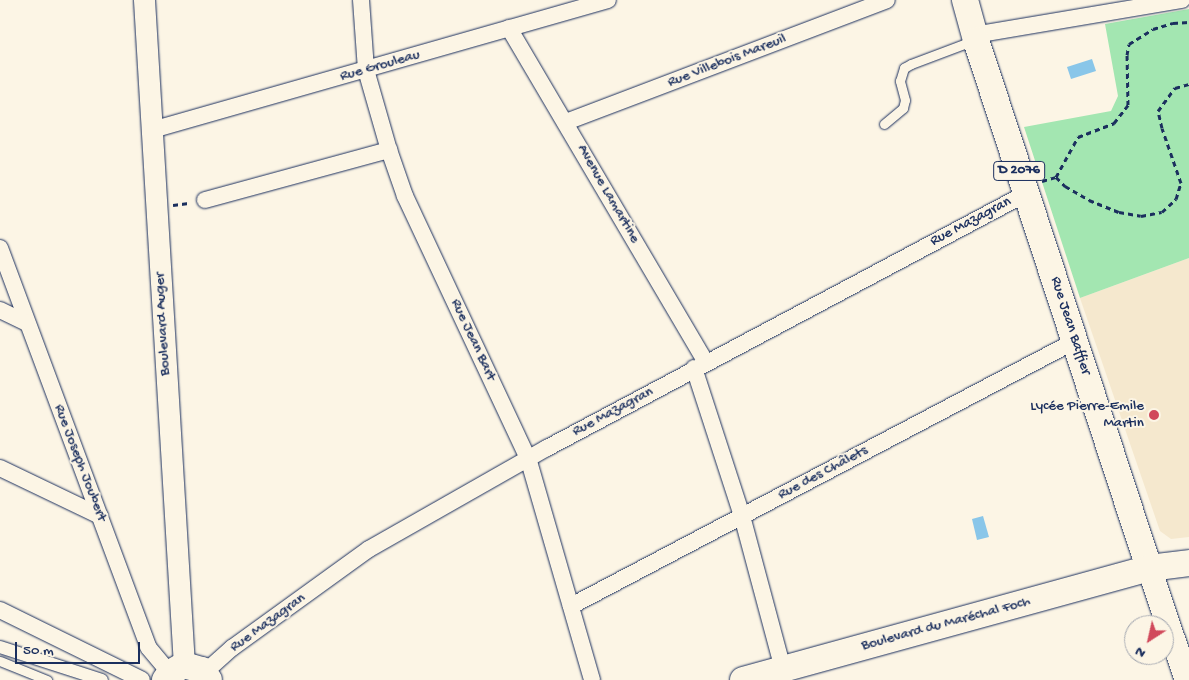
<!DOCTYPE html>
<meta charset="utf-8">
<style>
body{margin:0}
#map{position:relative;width:1189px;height:680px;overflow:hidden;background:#fcf5e5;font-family:"Gochi Hand",sans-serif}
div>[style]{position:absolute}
.built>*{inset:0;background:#f5e8ce}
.green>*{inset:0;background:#a3e6b1}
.water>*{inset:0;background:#89c6e9}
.path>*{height:3px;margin-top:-1.5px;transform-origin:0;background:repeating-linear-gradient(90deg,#1b2f5e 0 5px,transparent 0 9px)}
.roads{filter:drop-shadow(0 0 1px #1b2f5e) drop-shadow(0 0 1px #1b2f5e)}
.service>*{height:9px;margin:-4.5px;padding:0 4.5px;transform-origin:4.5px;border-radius:4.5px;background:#fcf5e5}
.pedestrian>*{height:12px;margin:-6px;padding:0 6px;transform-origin:6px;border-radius:6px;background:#fcf5e5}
.minor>*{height:16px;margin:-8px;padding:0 8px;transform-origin:8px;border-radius:8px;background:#fcf5e5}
.tertiary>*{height:21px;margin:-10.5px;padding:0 10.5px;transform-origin:10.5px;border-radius:10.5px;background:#fcf5e5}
.secondary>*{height:24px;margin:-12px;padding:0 12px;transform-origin:12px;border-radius:12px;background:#fcf5e5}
.primary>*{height:26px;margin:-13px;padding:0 13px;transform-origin:13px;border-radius:13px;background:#fcf5e5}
.dots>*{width:14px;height:14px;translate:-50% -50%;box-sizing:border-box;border:2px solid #fcf5e5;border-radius:50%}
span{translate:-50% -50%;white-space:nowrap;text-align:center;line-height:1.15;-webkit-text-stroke:4px #fcf5e5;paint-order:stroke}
.shield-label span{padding:1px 4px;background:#fcf5e5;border:1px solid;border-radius:4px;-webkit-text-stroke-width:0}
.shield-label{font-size:14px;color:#1b2f5e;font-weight:700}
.street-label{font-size:15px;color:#1b2f5e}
.poi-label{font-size:15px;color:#1b2f5e}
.right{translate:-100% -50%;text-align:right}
.north{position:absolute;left:1124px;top:615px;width:50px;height:50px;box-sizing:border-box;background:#fcf5e5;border:1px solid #a2a6af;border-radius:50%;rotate:215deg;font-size:14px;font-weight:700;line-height:20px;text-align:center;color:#1b2f5e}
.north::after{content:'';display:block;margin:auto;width:18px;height:22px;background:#d1495b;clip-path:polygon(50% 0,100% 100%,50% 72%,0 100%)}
.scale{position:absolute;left:15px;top:642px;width:125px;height:22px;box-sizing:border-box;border:2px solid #1b2f5e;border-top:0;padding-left:6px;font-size:15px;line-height:18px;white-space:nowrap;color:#1b2f5e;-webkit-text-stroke:4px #fcf5e5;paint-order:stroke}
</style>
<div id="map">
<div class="built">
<i style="clip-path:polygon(1189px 258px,1189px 537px,1171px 539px,1160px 531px,1080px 298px)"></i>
</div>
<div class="green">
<i style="clip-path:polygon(1189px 9px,1189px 258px,1080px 298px,1024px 127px,1111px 111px,1118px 96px,1105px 24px)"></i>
</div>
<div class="water">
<i style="clip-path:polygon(1092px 59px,1096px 71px,1071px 79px,1067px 67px)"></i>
<i style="clip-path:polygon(983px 516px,989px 537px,977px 540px,972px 519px)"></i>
</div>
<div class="path">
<i style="left:1056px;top:177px;width:13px;rotate:45deg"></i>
<i style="left:1065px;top:186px;width:28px;rotate:30deg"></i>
<i style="left:1089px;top:200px;width:32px;rotate:22deg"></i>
<i style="left:1119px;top:212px;width:22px;rotate:10deg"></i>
<i style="left:1141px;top:216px;width:21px;rotate:-11deg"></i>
<i style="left:1162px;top:212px;width:19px;rotate:-43deg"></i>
<i style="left:1176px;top:199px;width:17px;rotate:-73deg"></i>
<i style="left:1181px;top:183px;width:58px;rotate:-109.1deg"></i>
<i style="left:1162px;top:128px;width:17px;rotate:-103deg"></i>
<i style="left:1158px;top:111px;width:29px;rotate:-54deg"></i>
<i style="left:1175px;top:88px;width:15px;rotate:-16deg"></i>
<i style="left:1042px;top:181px;width:15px;rotate:-16deg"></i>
<i style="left:1056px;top:177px;width:46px;rotate:-61.2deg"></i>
<i style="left:1078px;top:137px;width:39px;rotate:-21deg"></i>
<i style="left:1114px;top:123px;width:23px;rotate:-52deg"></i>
<i style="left:1128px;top:105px;width:50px;rotate:-91.1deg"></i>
<i style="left:1127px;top:55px;width:11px;rotate:-80deg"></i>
<i style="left:1129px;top:44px;width:28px;rotate:-32deg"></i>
<i style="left:1153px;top:29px;width:21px;rotate:-17deg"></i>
<i style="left:1173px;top:23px;width:16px;rotate:-4deg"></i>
<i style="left:173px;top:205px;width:16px;rotate:-7deg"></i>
</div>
<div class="roads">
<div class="service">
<i style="left:884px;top:124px;width:25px;rotate:-40deg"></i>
<i style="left:903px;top:108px;width:8px;rotate:-76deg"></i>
<i style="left:905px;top:100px;width:20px;rotate:-105deg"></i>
<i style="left:900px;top:81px;width:14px;rotate:-73deg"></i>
<i style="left:904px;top:68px;width:8px;rotate:-30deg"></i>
<i style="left:911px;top:64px;width:68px;rotate:-20.6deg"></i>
<i style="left:0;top:661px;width:51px;rotate:22deg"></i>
</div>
<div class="pedestrian">
<i style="left:0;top:647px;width:107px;rotate:17.9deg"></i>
</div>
<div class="minor">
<i style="left:361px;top:0;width:70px;rotate:85.9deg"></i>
<i style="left:366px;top:70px;width:83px;rotate:74deg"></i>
<i style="left:389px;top:150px;width:49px;rotate:70.8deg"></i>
<i style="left:405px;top:196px;width:289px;rotate:64.9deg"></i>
<i style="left:528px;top:458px;width:231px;rotate:73.9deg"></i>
<i style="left:509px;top:28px;width:388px;rotate:59.5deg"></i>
<i style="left:974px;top:35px;width:211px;rotate:-9.6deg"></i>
<i style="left:566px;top:122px;width:343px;rotate:-20.8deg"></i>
<i style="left:152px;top:130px;width:474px;rotate:-15.9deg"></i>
<i style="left:205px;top:200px;width:191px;rotate:-15.2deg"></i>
<i style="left:0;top:248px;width:426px;rotate:69.6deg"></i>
<i style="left:148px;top:647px;width:34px;rotate:50deg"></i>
<i style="left:0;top:310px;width:30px;rotate:26deg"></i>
<i style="left:694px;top:368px;width:156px;rotate:72deg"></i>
<i style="left:742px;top:516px;width:158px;rotate:75deg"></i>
<i style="left:0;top:468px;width:111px;rotate:25.6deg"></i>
<i style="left:571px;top:606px;width:569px;rotate:-27.74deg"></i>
<i style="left:0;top:610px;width:158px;rotate:26.2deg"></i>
<i style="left:204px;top:673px;width:38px;rotate:-42deg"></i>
<i style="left:232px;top:648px;width:169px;rotate:-35.9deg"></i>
<i style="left:369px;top:549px;width:205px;rotate:-29.6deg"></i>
<i style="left:547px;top:448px;width:544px;rotate:-27.98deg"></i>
</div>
<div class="tertiary">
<i style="left:144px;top:0;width:666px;rotate:86.56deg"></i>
</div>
<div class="secondary">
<i style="left:1149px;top:568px;width:118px;rotate:71.3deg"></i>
</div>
<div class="primary">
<i style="left:965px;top:0;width:41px;rotate:74.6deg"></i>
<i style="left:976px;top:40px;width:556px;rotate:71.86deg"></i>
<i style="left:165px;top:680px;width:9px;rotate:-54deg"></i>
<i style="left:170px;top:673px;width:16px;rotate:-30deg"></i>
<i style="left:184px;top:665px;width:19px;rotate:16deg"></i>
<i style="left:202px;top:670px;width:12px;rotate:55deg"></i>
<i style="left:743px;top:680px;width:421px;rotate:-15.4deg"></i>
<i style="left:1149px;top:568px;width:40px;rotate:-7.1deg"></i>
</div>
</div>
<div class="dots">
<i style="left:1154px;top:415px;background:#d1495b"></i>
</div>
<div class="shield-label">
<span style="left:1019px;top:171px">D 2076</span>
</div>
<div class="street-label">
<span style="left:727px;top:61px;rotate:-21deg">Rue Villebois Mareuil</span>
<span style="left:380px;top:66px;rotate:-16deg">Rue Grouleau</span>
<span style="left:608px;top:194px;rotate:60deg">Avenue Lamartine</span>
<span style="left:971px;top:222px;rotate:-28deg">Rue Mazagran</span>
<span style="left:163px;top:324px;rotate:-93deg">Boulevard Auger</span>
<span style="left:1070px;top:326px;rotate:72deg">Rue Jean Baffier</span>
<span style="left:473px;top:340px;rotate:65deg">Rue Jean Bart</span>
<span style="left:613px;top:412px;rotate:-28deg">Rue Mazagran</span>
<span style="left:80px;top:463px;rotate:69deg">Rue Joseph Joubert</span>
<span style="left:823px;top:473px;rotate:-28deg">Rue des Châlets</span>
<span style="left:268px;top:623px;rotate:-36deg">Rue Mazagran</span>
<span style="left:946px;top:624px;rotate:-15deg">Boulevard du Maréchal Foch</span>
</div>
<div class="poi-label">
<span class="right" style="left:1144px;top:415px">Lycée Pierre-Emile<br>Martin</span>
</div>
<div class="north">N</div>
<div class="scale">50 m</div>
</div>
